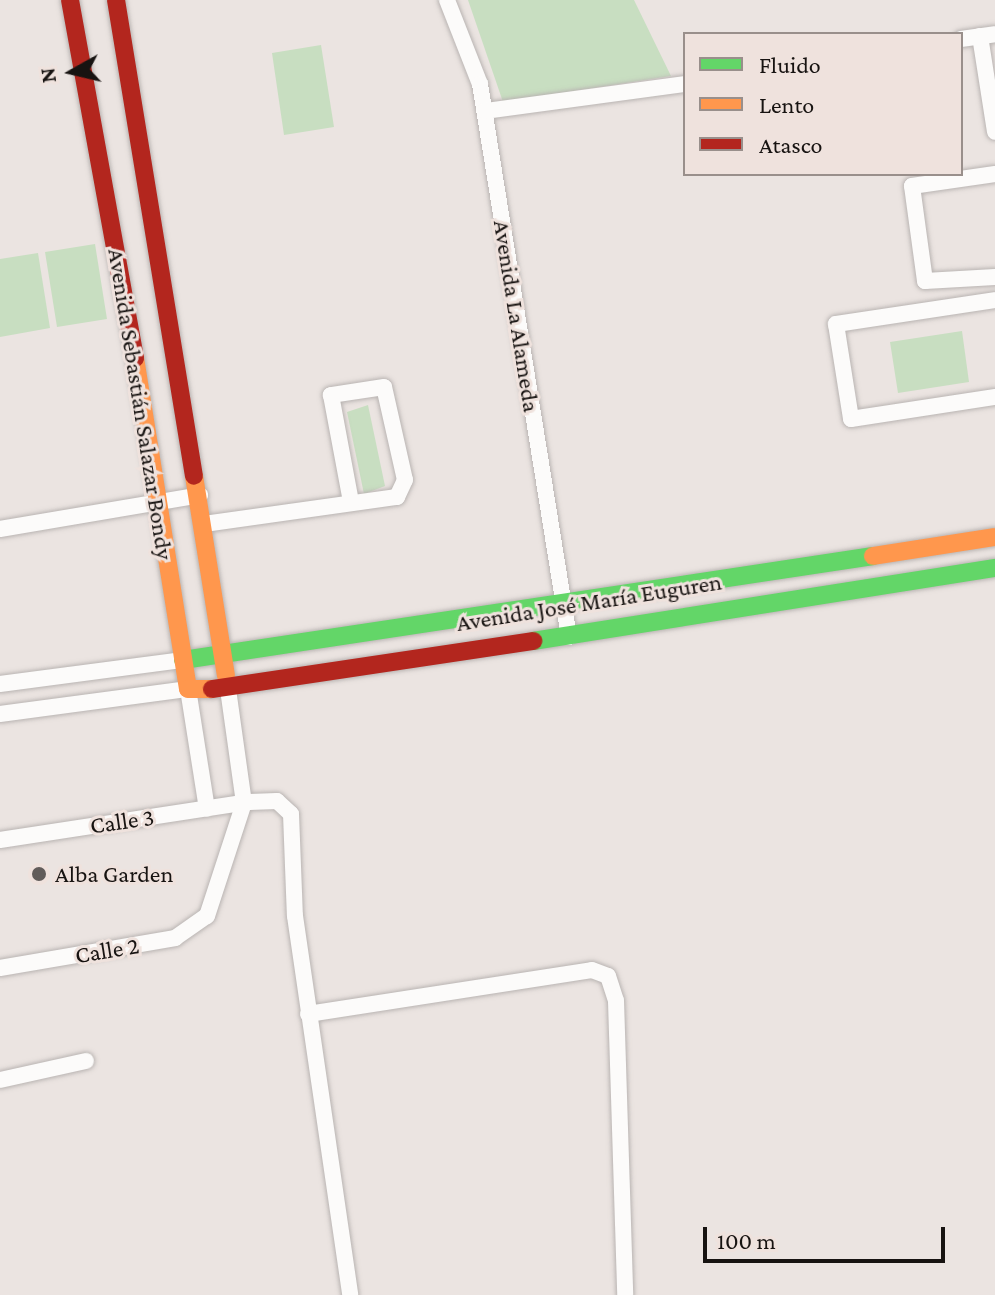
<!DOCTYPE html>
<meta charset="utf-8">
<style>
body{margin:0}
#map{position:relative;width:995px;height:1295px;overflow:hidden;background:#ebe4e1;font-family:"Crimson Pro",serif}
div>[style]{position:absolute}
.green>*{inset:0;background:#c8dec1}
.roads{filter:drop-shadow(0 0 2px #b9b4b2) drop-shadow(0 0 2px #b9b4b2)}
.street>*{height:16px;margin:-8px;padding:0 8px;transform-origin:8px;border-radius:8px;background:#fcfbfa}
.fast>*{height:18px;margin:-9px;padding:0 9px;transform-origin:9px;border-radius:9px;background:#63d668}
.slow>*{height:18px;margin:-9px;padding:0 9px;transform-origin:9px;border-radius:9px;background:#ff974d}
.jam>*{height:18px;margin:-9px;padding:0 9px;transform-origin:9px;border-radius:9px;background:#b3261e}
.dots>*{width:22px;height:22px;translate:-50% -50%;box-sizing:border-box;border:4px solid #efe2dd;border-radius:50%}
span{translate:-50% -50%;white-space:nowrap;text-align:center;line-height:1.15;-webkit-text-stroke:6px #efe2dd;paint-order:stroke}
.street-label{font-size:24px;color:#171311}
.poi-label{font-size:24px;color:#171311}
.left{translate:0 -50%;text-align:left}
.legend{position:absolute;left:683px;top:32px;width:280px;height:144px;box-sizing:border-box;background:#efe2dd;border:2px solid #998f8b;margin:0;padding:10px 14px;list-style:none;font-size:24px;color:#171311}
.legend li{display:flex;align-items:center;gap:16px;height:40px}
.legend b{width:40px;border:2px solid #998f8b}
.north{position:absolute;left:32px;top:32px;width:80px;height:80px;-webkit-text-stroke:6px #efe2dd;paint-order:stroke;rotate:262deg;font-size:22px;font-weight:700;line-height:32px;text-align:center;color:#171311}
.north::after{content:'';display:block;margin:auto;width:28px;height:36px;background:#171311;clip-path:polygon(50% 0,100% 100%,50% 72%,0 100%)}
.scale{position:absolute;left:703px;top:1227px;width:242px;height:36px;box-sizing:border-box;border:4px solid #171311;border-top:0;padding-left:10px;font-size:24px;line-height:28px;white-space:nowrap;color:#171311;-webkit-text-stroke:6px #efe2dd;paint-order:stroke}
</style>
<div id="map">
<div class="green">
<i style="clip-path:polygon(468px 0,634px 0,671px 76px,503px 102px)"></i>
<i style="clip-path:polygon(321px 45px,334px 127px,284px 135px,272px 53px)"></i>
<i style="clip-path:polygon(95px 244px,107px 319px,57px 327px,45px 252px)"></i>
<i style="clip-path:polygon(38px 253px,50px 328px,0 337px,0 259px)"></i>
<i style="clip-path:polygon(962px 331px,969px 382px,898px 393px,890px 342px)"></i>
<i style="clip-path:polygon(368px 405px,385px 486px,364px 494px,347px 412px)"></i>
</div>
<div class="roads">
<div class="street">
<i style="left:447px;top:0;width:90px;rotate:68.6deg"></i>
<i style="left:480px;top:84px;width:560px;rotate:80.86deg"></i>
<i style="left:980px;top:36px;width:97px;rotate:81.1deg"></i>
<i style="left:961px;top:39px;width:34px;rotate:-8deg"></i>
<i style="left:485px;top:111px;width:202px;rotate:-7.7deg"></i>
<i style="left:995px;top:174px;width:84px;rotate:171.8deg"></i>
<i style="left:912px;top:186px;width:96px;rotate:82.2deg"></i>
<i style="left:925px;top:281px;width:70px;rotate:-3.3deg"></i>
<i style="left:995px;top:300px;width:161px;rotate:171.4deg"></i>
<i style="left:836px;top:324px;width:96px;rotate:81deg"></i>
<i style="left:851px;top:419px;width:146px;rotate:-8.7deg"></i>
<i style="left:204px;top:524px;width:195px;rotate:-8deg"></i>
<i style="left:397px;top:497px;width:19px;rotate:-65deg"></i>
<i style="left:405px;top:480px;width:95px;rotate:-102.7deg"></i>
<i style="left:384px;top:387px;width:54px;rotate:171.4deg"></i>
<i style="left:331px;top:395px;width:109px;rotate:79.4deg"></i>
<i style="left:0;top:529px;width:203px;rotate:-9.6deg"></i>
<i style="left:0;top:684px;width:185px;rotate:-7.5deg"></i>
<i style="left:0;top:714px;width:190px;rotate:-7.6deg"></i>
<i style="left:188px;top:689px;width:121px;rotate:81deg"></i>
<i style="left:0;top:840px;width:252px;rotate:-8.7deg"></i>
<i style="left:249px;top:802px;width:28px;rotate:-2deg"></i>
<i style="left:277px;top:801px;width:19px;rotate:43deg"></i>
<i style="left:291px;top:814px;width:102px;rotate:87.8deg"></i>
<i style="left:295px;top:916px;width:383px;rotate:81.7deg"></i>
<i style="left:0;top:968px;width:178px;rotate:-9.7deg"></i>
<i style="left:175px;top:938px;width:39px;rotate:-35deg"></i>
<i style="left:207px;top:916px;width:119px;rotate:-71.9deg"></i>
<i style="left:244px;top:803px;width:115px;rotate:-98deg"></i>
<i style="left:308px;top:1014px;width:287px;rotate:-8.8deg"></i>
<i style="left:592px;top:970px;width:17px;rotate:21deg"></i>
<i style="left:608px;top:976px;width:26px;rotate:72deg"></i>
<i style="left:616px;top:1001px;width:294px;rotate:88.2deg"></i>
<i style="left:0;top:1080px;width:88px;rotate:-12.5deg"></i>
</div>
<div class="fast">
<i style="left:533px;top:641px;width:468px;rotate:-9deg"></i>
<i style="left:183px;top:660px;width:698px;rotate:-8.57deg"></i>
</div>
<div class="slow">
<i style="left:135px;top:358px;width:335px;rotate:80.9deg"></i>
<i style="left:188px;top:689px;width:24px"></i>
<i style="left:194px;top:476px;width:202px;rotate:80.9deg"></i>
<i style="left:873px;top:556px;width:123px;rotate:-8.9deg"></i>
</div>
<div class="jam">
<i style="left:70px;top:0;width:364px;rotate:79.7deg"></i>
<i style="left:116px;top:0;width:482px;rotate:80.7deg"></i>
<i style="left:212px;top:689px;width:325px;rotate:-8.5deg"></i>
</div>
</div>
<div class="dots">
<i style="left:39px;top:874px;background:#615c5a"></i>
</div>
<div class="street-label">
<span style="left:517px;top:316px;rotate:81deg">Avenida La Alameda</span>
<span style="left:141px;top:404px;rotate:81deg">Avenida Sebastián Salazar Bondy</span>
<span style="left:589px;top:602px;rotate:-9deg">Avenida José María Euguren</span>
<span style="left:122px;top:821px;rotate:-8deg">Calle 3</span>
<span style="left:107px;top:950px;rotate:-9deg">Calle 2</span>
</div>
<div class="poi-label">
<span class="left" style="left:55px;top:874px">Alba Garden</span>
</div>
<ul class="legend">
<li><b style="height:10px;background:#63d668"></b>Fluido</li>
<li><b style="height:10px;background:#ff974d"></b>Lento</li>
<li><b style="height:10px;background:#b3261e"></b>Atasco</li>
</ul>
<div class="north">N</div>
<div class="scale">100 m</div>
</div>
